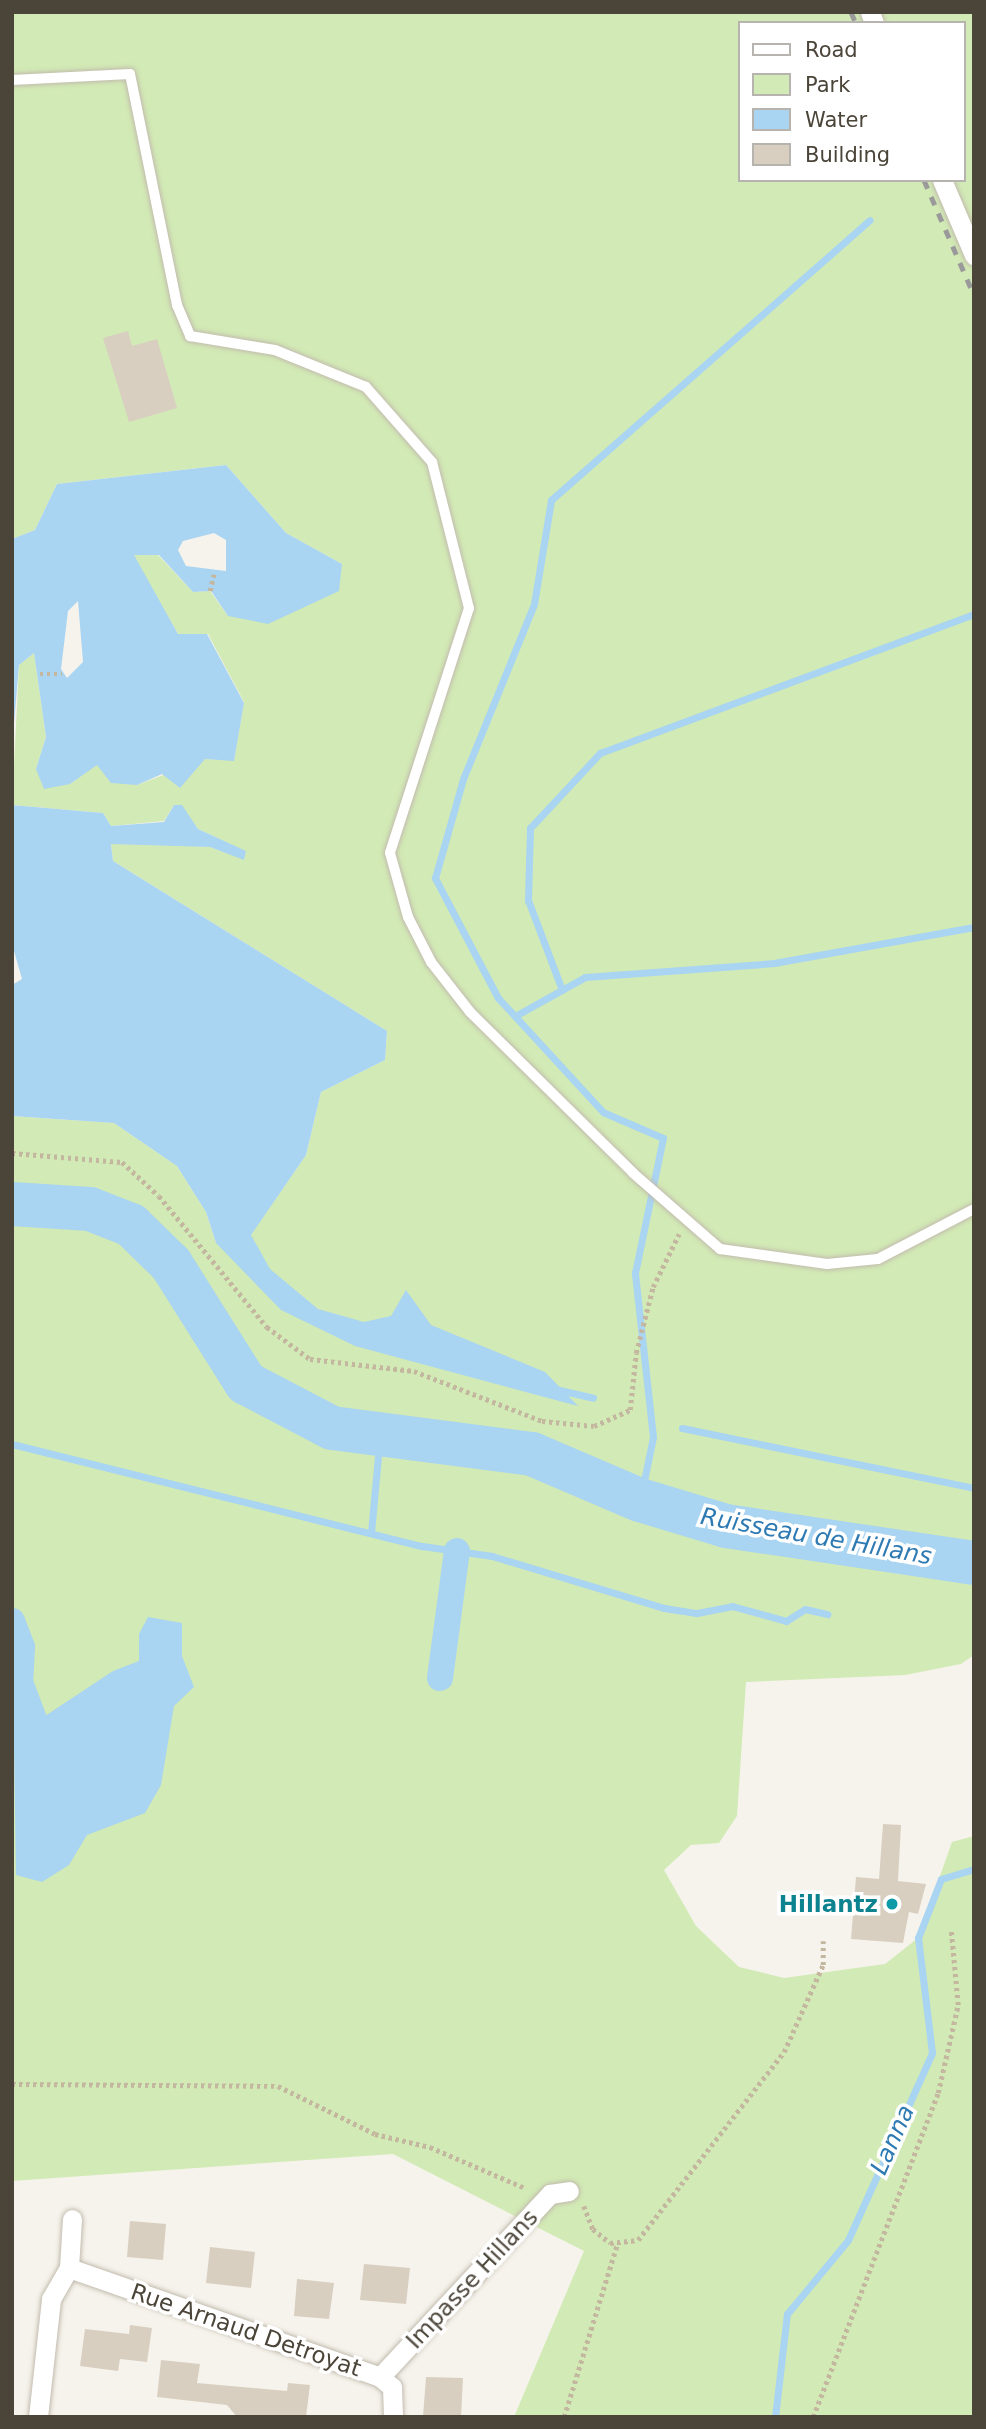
<!DOCTYPE html>
<style>
body{margin:0}
#map{position:relative;width:986px;height:2429px;overflow:hidden;background:#f6f3ec;font-family:"DejaVu Sans",sans-serif}
div>[style]{position:absolute}
.green>*{inset:0;background:#d2eab5}
.water>*{inset:0;background:#a9d4f2}
.stream>*{height:7px;margin:-3.5px;padding:0 3.5px;transform-origin:3.5px;border-radius:3.5px;background:#a9d4f2}
.canal>*{height:26px;margin:-13px;padding:0 13px;transform-origin:13px;border-radius:13px;background:#a9d4f2}
.river>*{height:44px;margin:-22px;padding:0 22px;transform-origin:22px;border-radius:22px;background:#a9d4f2}
.building>*{inset:0;background:#d8cfc1}
.path>*{height:4.5px;margin-top:-2.25px;transform-origin:0;background:repeating-linear-gradient(90deg,#c4b79f 0 3.5px,transparent 0 7px)}
.roads{filter:drop-shadow(0 0 2px #c2bbae) drop-shadow(0 0 2px #c2bbae)}
.lane>*{height:10px;margin:-5px;padding:0 5px;transform-origin:5px;border-radius:5px;background:#fff}
.street>*{height:19px;margin:-9.5px;padding:0 9.5px;transform-origin:9.5px;border-radius:9.5px;background:#fff}
.rail>*{height:5px;margin-top:-2.5px;transform-origin:0;background:repeating-linear-gradient(90deg,#9a9a9a 0 9px,transparent 0 18px)}
.dots>*{width:19px;height:19px;translate:-50% -50%;box-sizing:border-box;border:4px solid #fff;border-radius:50%}
span{translate:-50% -50%;white-space:nowrap;text-align:center;line-height:1.15;-webkit-text-stroke:7px #fff;paint-order:stroke}
.culture-label{font-size:23px;color:#0d838f;font-weight:700}
.right{translate:-100% -50%;text-align:right}
.street-label{font-size:23px;color:#4b4439}
.water-label{font-size:24px;color:#2e7ab2;font-style:italic}
.frame{position:absolute;inset:0;border:14px solid #4b4439;pointer-events:none}
.legend{position:absolute;left:738px;top:21px;width:228px;height:161px;box-sizing:border-box;background:#fff;border:2px solid #b7b4b0;margin:0;padding:9px 12px;list-style:none;font-size:21px;color:#4b4439}
.legend li{display:flex;align-items:center;gap:14px;height:35px}
.legend b{width:35px;border:2px solid #b7b4b0}
</style>
<div id="map">
<div class="green">
<i style="clip-path:polygon(evenodd,12px 12px,974px 12px,974px 1655px,961px 1664px,905px 1675px,746px 1682px,737px 1816px,719px 1843px,691px 1845px,664px 1870px,696px 1926px,739px 1967px,784px 1978px,885px 1964px,918px 1938px,952px 1842px,974px 1836px,974px 2417px,514px 2417px,584px 2251px,393px 2154px,12px 2181px,12px 1116px,114px 1123px,177px 1166px,206px 1212px,216px 1243px,245px 1243px,306px 1155px,321px 1092px,385px 1060px,387px 1031px,113px 861px,111px 844px,148px 843px,210px 847px,244px 859px,245px 851px,198px 829px,181px 805px,174px 805px,164px 821px,111px 826px,103px 813px,12px 805px,19px 665px,34px 653px,46px 737px,36px 769px,70px 784px,97px 764px,137px 785px,205px 759px,234px 760px,244px 702px,208px 634px,178px 634px,133px 555px,158px 555px,193px 592px,210px 591px,228px 616px,342px 564px,286px 533px,226px 465px,57px 484px,35px 530px,12px 539px,12px 12px,739px 23px,963px 23px,963px 180px,739px 180px,739px 23px)"></i>
</div>
<div class="water">
<i style="clip-path:polygon(evenodd,226px 465px,286px 533px,342px 564px,339px 591px,268px 624px,228px 616px,211px 591px,193px 592px,159px 555px,134px 555px,178px 634px,207px 634px,244px 703px,234px 761px,205px 759px,180px 788px,162px 774px,137px 785px,111px 783px,97px 765px,70px 784px,44px 789px,36px 769px,46px 737px,34px 653px,19px 665px,12px 747px,12px 539px,35px 530px,57px 484px,226px 465px,214px 533px,226px 540px,226px 571px,186px 566px,178px 550px,183px 541px,214px 533px,226px 465px,78px 601px,83px 662px,67px 678px,61px 669px,68px 611px,78px 601px)"></i>
<i style="clip-path:polygon(12px 805px,103px 813px,111px 826px,164px 822px,174px 805px,182px 805px,198px 829px,246px 851px,244px 860px,210px 847px,111px 844px,113px 861px,387px 1031px,385px 1060px,321px 1092px,306px 1155px,251px 1235px,270px 1269px,318px 1309px,364px 1322px,391px 1316px,406px 1290px,431px 1325px,545px 1372px,578px 1406px,355px 1346px,281px 1310px,216px 1243px,206px 1212px,177px 1166px,114px 1123px,12px 1116px,12px 985px,22px 979px,12px 944px)"></i>
<i style="clip-path:polygon(148px 1617px,182px 1623px,182px 1656px,194px 1687px,174px 1706px,161px 1785px,145px 1813px,87px 1835px,69px 1865px,42px 1882px,16px 1875px,12px 1621px,22px 1647px,20px 1682px,36px 1722px,113px 1671px,139px 1661px,139px 1634px)"></i>
</div>
<div class="stream">
<i style="left:562px;top:990px;width:96px;rotate:-110.7deg"></i>
<i style="left:528px;top:900px;width:72px;rotate:-88.4deg"></i>
<i style="left:530px;top:828px;width:103px;rotate:-47deg"></i>
<i style="left:600px;top:753px;width:399px;rotate:-20.4deg"></i>
<i style="left:515px;top:1016px;width:80px;rotate:-29.1deg"></i>
<i style="left:585px;top:977px;width:190px;rotate:-4.2deg"></i>
<i style="left:774px;top:963px;width:203px;rotate:-10.2deg"></i>
<i style="left:555px;top:1389px;width:39px;rotate:13deg"></i>
<i style="left:682px;top:1428px;width:298px;rotate:11.6deg"></i>
<i style="left:12px;top:1444px;width:422px;rotate:14deg"></i>
<i style="left:422px;top:1546px;width:71px;rotate:8.1deg"></i>
<i style="left:492px;top:1556px;width:180px;rotate:16.8deg"></i>
<i style="left:664px;top:1608px;width:33px;rotate:9deg"></i>
<i style="left:697px;top:1613px;width:36px;rotate:-11deg"></i>
<i style="left:732px;top:1606px;width:56px;rotate:15.5deg"></i>
<i style="left:786px;top:1621px;width:22px;rotate:-32deg"></i>
<i style="left:805px;top:1609px;width:23px;rotate:13deg"></i>
<i style="left:640px;top:1500px;width:64px;rotate:-78.3deg"></i>
<i style="left:653px;top:1437px;width:165px;rotate:-96.3deg"></i>
<i style="left:635px;top:1273px;width:138px;rotate:-78.3deg"></i>
<i style="left:663px;top:1138px;width:65px;rotate:-156.6deg"></i>
<i style="left:603px;top:1112px;width:155px;rotate:-132.6deg"></i>
<i style="left:498px;top:998px;width:136px;rotate:-117.7deg"></i>
<i style="left:435px;top:878px;width:103px;rotate:-74.2deg"></i>
<i style="left:463px;top:779px;width:189px;rotate:-67.9deg"></i>
<i style="left:534px;top:604px;width:105px;rotate:-80.7deg"></i>
<i style="left:551px;top:500px;width:424px;rotate:-41.3deg"></i>
<i style="left:371px;top:1533px;width:99px;rotate:-84.8deg"></i>
<i style="left:775px;top:2417px;width:104px;rotate:-83.4deg"></i>
<i style="left:787px;top:2314px;width:96px;rotate:-50.5deg"></i>
<i style="left:848px;top:2240px;width:205px;rotate:-65.8deg"></i>
<i style="left:932px;top:2053px;width:116px;rotate:-96.9deg"></i>
<i style="left:918px;top:1938px;width:63px;rotate:-68.7deg"></i>
<i style="left:941px;top:1879px;width:34px;rotate:-17deg"></i>
</div>
<div class="canal">
<i style="left:12px;top:1621px;width:28px;rotate:69deg"></i>
<i style="left:22px;top:1647px;width:35px;rotate:93deg"></i>
<i style="left:20px;top:1682px;width:43px;rotate:69.4deg"></i>
<i style="left:440px;top:1678px;width:128px;rotate:-82.4deg"></i>
</div>
<div class="river">
<i style="left:12px;top:1204px;width:78px;rotate:3.7deg"></i>
<i style="left:90px;top:1209px;width:44px;rotate:21.3deg"></i>
<i style="left:131px;top:1225px;width:56px;rotate:44.3deg"></i>
<i style="left:171px;top:1264px;width:141px;rotate:57.8deg"></i>
<i style="left:246px;top:1383px;width:97px;rotate:27.6deg"></i>
<i style="left:332px;top:1428px;width:202px;rotate:7.4deg"></i>
<i style="left:532px;top:1454px;width:117px;rotate:23.1deg"></i>
<i style="left:640px;top:1500px;width:90px;rotate:16.8deg"></i>
<i style="left:726px;top:1526px;width:251px;rotate:8.5deg"></i>
</div>
<div class="building">
<i style="clip-path:polygon(128px 331px,132px 346px,157px 339px,177px 408px,129px 422px,103px 338px)"></i>
<i style="clip-path:polygon(883px 1824px,901px 1825px,898px 1881px,926px 1884px,918px 1914px,909px 1912px,903px 1943px,851px 1939px,856px 1877px,879px 1879px)"></i>
<i style="clip-path:polygon(130px 2221px,166px 2224px,163px 2260px,127px 2257px)"></i>
<i style="clip-path:polygon(210px 2247px,255px 2252px,251px 2288px,206px 2283px)"></i>
<i style="clip-path:polygon(364px 2264px,410px 2268px,406px 2304px,360px 2300px)"></i>
<i style="clip-path:polygon(297px 2279px,334px 2283px,329px 2319px,294px 2316px)"></i>
<i style="clip-path:polygon(130px 2325px,152px 2328px,147px 2362px,120px 2359px,118px 2371px,80px 2366px,85px 2329px,129px 2334px)"></i>
<i style="clip-path:polygon(161px 2360px,200px 2364px,197px 2383px,287px 2391px,288px 2383px,310px 2385px,306px 2417px,237px 2417px,227px 2405px,157px 2397px)"></i>
<i style="clip-path:polygon(426px 2377px,463px 2378px,461px 2417px,423px 2417px)"></i>
</div>
<div class="path">
<i style="left:210px;top:591px;width:17px;rotate:-77deg"></i>
<i style="left:40px;top:674px;width:22px"></i>
<i style="left:12px;top:1153px;width:110px;rotate:4.7deg"></i>
<i style="left:122px;top:1162px;width:50px;rotate:42.6deg"></i>
<i style="left:159px;top:1196px;width:170px;rotate:50.5deg"></i>
<i style="left:267px;top:1327px;width:54px;rotate:36.7deg"></i>
<i style="left:310px;top:1359px;width:105px;rotate:6.6deg"></i>
<i style="left:414px;top:1371px;width:137px;rotate:21.3deg"></i>
<i style="left:542px;top:1421px;width:52px;rotate:5.5deg"></i>
<i style="left:594px;top:1426px;width:39px;rotate:-24deg"></i>
<i style="left:630px;top:1410px;width:57px;rotate:-84deg"></i>
<i style="left:636px;top:1353px;width:68px;rotate:-75.6deg"></i>
<i style="left:653px;top:1287px;width:59px;rotate:-63.9deg"></i>
<i style="left:12px;top:2084px;width:266px;rotate:0.4deg"></i>
<i style="left:278px;top:2086px;width:108px;rotate:26.3deg"></i>
<i style="left:375px;top:2134px;width:57px;rotate:13.3deg"></i>
<i style="left:430px;top:2147px;width:103px;rotate:23.3deg"></i>
<i style="left:584px;top:2206px;width:25px;rotate:69deg"></i>
<i style="left:593px;top:2229px;width:22px;rotate:39deg"></i>
<i style="left:610px;top:2243px;width:28px;rotate:-6deg"></i>
<i style="left:638px;top:2240px;width:238px;rotate:-52.2deg"></i>
<i style="left:784px;top:2052px;width:95px;rotate:-65.9deg"></i>
<i style="left:823px;top:1965px;width:24px;rotate:-90deg"></i>
<i style="left:564px;top:2417px;width:180px;rotate:-72.9deg"></i>
<i style="left:813px;top:2417px;width:347px;rotate:-68.9deg"></i>
<i style="left:938px;top:2093px;width:90px;rotate:-77.2deg"></i>
<i style="left:958px;top:2005px;width:75px;rotate:-95.3deg"></i>
</div>
<div class="roads">
<div class="lane">
<i style="left:12px;top:80px;width:118px;rotate:-2.9deg"></i>
<i style="left:130px;top:74px;width:236px;rotate:78.5deg"></i>
<i style="left:177px;top:305px;width:34px;rotate:67deg"></i>
<i style="left:190px;top:336px;width:86px;rotate:9.4deg"></i>
<i style="left:275px;top:350px;width:98px;rotate:22.1deg"></i>
<i style="left:366px;top:387px;width:100px;rotate:48.7deg"></i>
<i style="left:432px;top:462px;width:151px;rotate:75.8deg"></i>
<i style="left:469px;top:608px;width:257px;rotate:107.9deg"></i>
<i style="left:390px;top:853px;width:66px;rotate:74.3deg"></i>
<i style="left:408px;top:917px;width:51px;rotate:62.9deg"></i>
<i style="left:431px;top:962px;width:63px;rotate:52deg"></i>
<i style="left:470px;top:1012px;width:229px;rotate:44.6deg"></i>
<i style="left:633px;top:1173px;width:116px;rotate:41.1deg"></i>
<i style="left:720px;top:1249px;width:108px;rotate:8deg"></i>
<i style="left:827px;top:1264px;width:51px;rotate:-5.6deg"></i>
<i style="left:878px;top:1259px;width:108px;rotate:-27.5deg"></i>
</div>
<div class="street">
<i style="left:870px;top:12px;width:12px;rotate:70deg"></i>
<i style="left:942px;top:180px;width:82px;rotate:66.9deg"></i>
<i style="left:69px;top:2268px;width:330px;rotate:19.3deg"></i>
<i style="left:380px;top:2377px;width:16px;rotate:40deg"></i>
<i style="left:392px;top:2387px;width:30px;rotate:88deg"></i>
<i style="left:380px;top:2377px;width:250px;rotate:-47.1deg"></i>
<i style="left:550px;top:2194px;width:19px;rotate:-9deg"></i>
<i style="left:38px;top:2417px;width:119px;rotate:-83.7deg"></i>
<i style="left:51px;top:2299px;width:36px;rotate:-60deg"></i>
<i style="left:69px;top:2268px;width:49px;rotate:-86.5deg"></i>
</div>
</div>
<div class="rail">
<i style="left:851px;top:12px;width:12px;rotate:66deg"></i>
<i style="left:924px;top:180px;width:125px;rotate:66.5deg"></i>
</div>
<div class="dots">
<i style="left:892px;top:1904px;background:#0f9aa8"></i>
</div>
<div class="culture-label">
<span class="right" style="left:878px;top:1904px">Hillantz</span>
</div>
<div class="street-label">
<span style="left:472px;top:2279px;rotate:-47deg">Impasse Hillans</span>
<span style="left:246px;top:2330px;rotate:19deg">Rue Arnaud Detroyat</span>
</div>
<div class="water-label">
<span style="left:816px;top:1537px;rotate:10deg">Ruisseau de Hillans</span>
<span style="left:893px;top:2140px;rotate:-66deg">Lanna</span>
</div>
<div class="frame"></div>
<ul class="legend">
<li><b style="height:9px;background:#fff"></b>Road</li>
<li><b style="height:19px;background:#d2eab5"></b>Park</li>
<li><b style="height:19px;background:#a9d4f2"></b>Water</li>
<li><b style="height:19px;background:#d8cfc1"></b>Building</li>
</ul>
</div>
